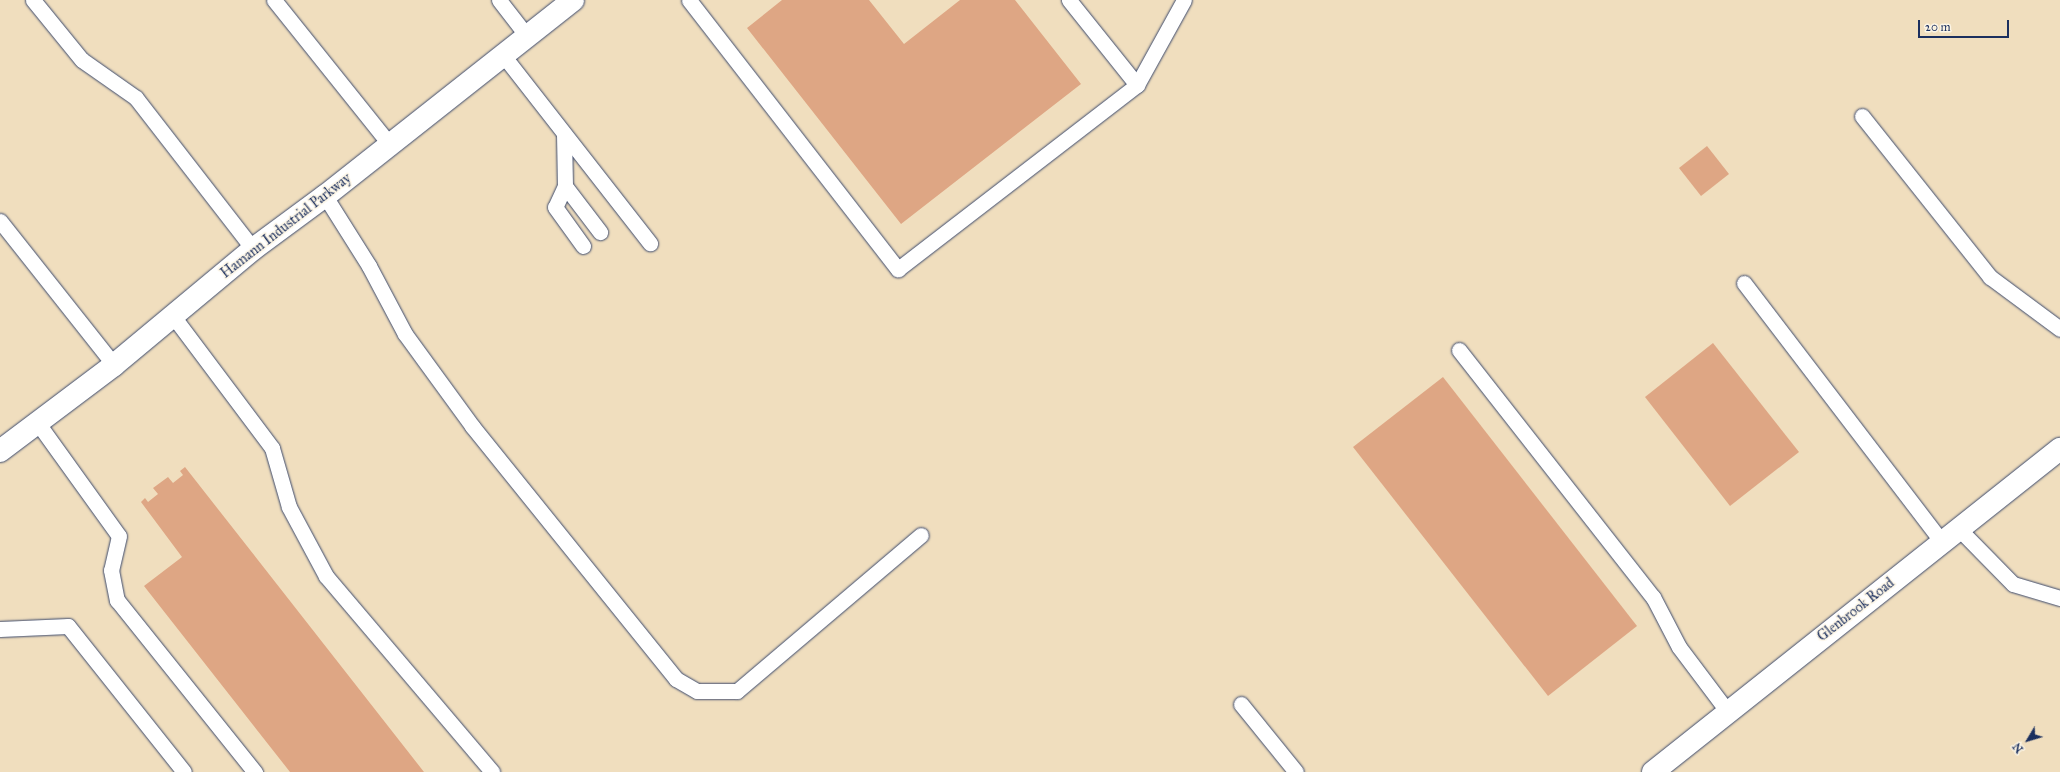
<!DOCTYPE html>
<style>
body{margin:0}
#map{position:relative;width:2060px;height:772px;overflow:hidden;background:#f0debe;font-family:"IM FELL Great Primer",serif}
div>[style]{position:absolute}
.building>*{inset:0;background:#dea684}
.roads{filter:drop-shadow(0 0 1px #3b496c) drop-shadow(0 0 1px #3b496c)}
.service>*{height:15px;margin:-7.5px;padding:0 7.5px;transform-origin:7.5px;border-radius:7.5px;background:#fff}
.minor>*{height:22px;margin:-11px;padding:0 11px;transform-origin:11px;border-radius:11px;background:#fff}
span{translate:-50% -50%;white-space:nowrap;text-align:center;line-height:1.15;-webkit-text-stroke:3px #fcf5e5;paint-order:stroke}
.street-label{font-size:14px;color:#1b2f5e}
.north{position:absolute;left:2008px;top:720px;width:40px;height:40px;-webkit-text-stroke:3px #fcf5e5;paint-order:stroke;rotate:232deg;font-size:11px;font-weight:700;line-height:16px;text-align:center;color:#1b2f5e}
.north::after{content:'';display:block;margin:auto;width:14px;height:18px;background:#1b2f5e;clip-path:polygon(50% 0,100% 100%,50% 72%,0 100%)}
.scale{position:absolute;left:1918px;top:20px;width:91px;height:18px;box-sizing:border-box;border:2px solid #1b2f5e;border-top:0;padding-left:5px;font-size:12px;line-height:14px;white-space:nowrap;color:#1b2f5e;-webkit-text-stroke:3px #fcf5e5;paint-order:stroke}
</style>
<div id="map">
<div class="building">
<i style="clip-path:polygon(782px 0,869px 0,904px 44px,960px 0,1015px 0,1081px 84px,901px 224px,747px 28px)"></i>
<i style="clip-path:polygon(1707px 146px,1729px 174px,1701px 196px,1679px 168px)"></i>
<i style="clip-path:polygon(1713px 343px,1799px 452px,1730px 506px,1645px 397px)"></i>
<i style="clip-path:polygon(1443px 377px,1637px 626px,1548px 696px,1353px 447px)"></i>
<i style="clip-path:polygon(185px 467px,424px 772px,290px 772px,144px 586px,182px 557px,141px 502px,145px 498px,148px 502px,158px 494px,153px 488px,168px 477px,173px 483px,183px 475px,180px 471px)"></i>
</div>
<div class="roads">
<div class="service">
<i style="left:33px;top:0;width:77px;rotate:50.8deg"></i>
<i style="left:82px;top:60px;width:66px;rotate:35.1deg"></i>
<i style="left:136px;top:98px;width:191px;rotate:52.2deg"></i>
<i style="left:274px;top:0;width:186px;rotate:51.3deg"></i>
<i style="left:499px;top:0;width:46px;rotate:52.1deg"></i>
<i style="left:689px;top:0;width:341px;rotate:52.2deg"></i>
<i style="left:898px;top:269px;width:302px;rotate:-37.6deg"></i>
<i style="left:1137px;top:85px;width:109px;rotate:-128.7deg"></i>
<i style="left:503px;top:55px;width:239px;rotate:52deg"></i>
<i style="left:1137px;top:85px;width:97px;rotate:-61.1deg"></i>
<i style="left:1862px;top:116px;width:206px;rotate:51.5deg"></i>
<i style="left:1990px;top:277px;width:87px;rotate:36.6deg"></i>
<i style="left:564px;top:134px;width:52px;rotate:88.9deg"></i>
<i style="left:565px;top:186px;width:58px;rotate:52.7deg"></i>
<i style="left:565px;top:186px;width:23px;rotate:115deg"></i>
<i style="left:555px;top:207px;width:48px;rotate:54.3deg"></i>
<i style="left:325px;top:196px;width:83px;rotate:57.8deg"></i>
<i style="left:369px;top:266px;width:77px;rotate:62.1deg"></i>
<i style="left:405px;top:334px;width:114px;rotate:53.9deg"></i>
<i style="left:472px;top:426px;width:325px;rotate:51.1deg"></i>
<i style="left:676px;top:679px;width:24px;rotate:30deg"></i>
<i style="left:697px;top:691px;width:40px"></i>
<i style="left:737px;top:691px;width:241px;rotate:-40.3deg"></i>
<i style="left:0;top:221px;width:184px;rotate:51.6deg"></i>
<i style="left:1744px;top:283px;width:326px;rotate:52.6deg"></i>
<i style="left:173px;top:316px;width:165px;rotate:53.1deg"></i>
<i style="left:272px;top:448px;width:61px;rotate:73.9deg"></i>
<i style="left:289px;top:507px;width:78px;rotate:61.8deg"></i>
<i style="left:326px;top:576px;width:257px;rotate:49.7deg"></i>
<i style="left:1459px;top:350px;width:314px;rotate:51.9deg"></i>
<i style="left:1653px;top:597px;width:56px;rotate:62.5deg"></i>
<i style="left:1679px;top:647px;width:81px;rotate:53deg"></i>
<i style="left:37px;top:422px;width:140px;rotate:54.3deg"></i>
<i style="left:119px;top:536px;width:35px;rotate:103deg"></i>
<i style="left:111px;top:570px;width:31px;rotate:79deg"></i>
<i style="left:117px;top:600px;width:221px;rotate:51.3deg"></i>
<i style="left:1959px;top:529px;width:77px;rotate:45.5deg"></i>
<i style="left:2013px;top:584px;width:49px;rotate:16.6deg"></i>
<i style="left:0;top:629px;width:68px;rotate:-2.5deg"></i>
<i style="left:68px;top:626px;width:186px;rotate:51.5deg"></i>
<i style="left:1241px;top:704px;width:87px;rotate:51deg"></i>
</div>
<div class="minor">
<i style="left:0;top:451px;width:143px;rotate:-37deg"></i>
<i style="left:114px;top:365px;width:181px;rotate:-39.8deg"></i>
<i style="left:253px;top:249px;width:89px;rotate:-36.4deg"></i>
<i style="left:325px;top:196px;width:316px;rotate:-38.3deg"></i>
<i style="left:1653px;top:772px;width:520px;rotate:-38.44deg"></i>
</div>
</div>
<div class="street-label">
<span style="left:286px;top:226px;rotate:-38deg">Hamann Industrial Parkway</span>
<span style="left:1856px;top:610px;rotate:-38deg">Glenbrook Road</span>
</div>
<div class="north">N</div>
<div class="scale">20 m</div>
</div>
